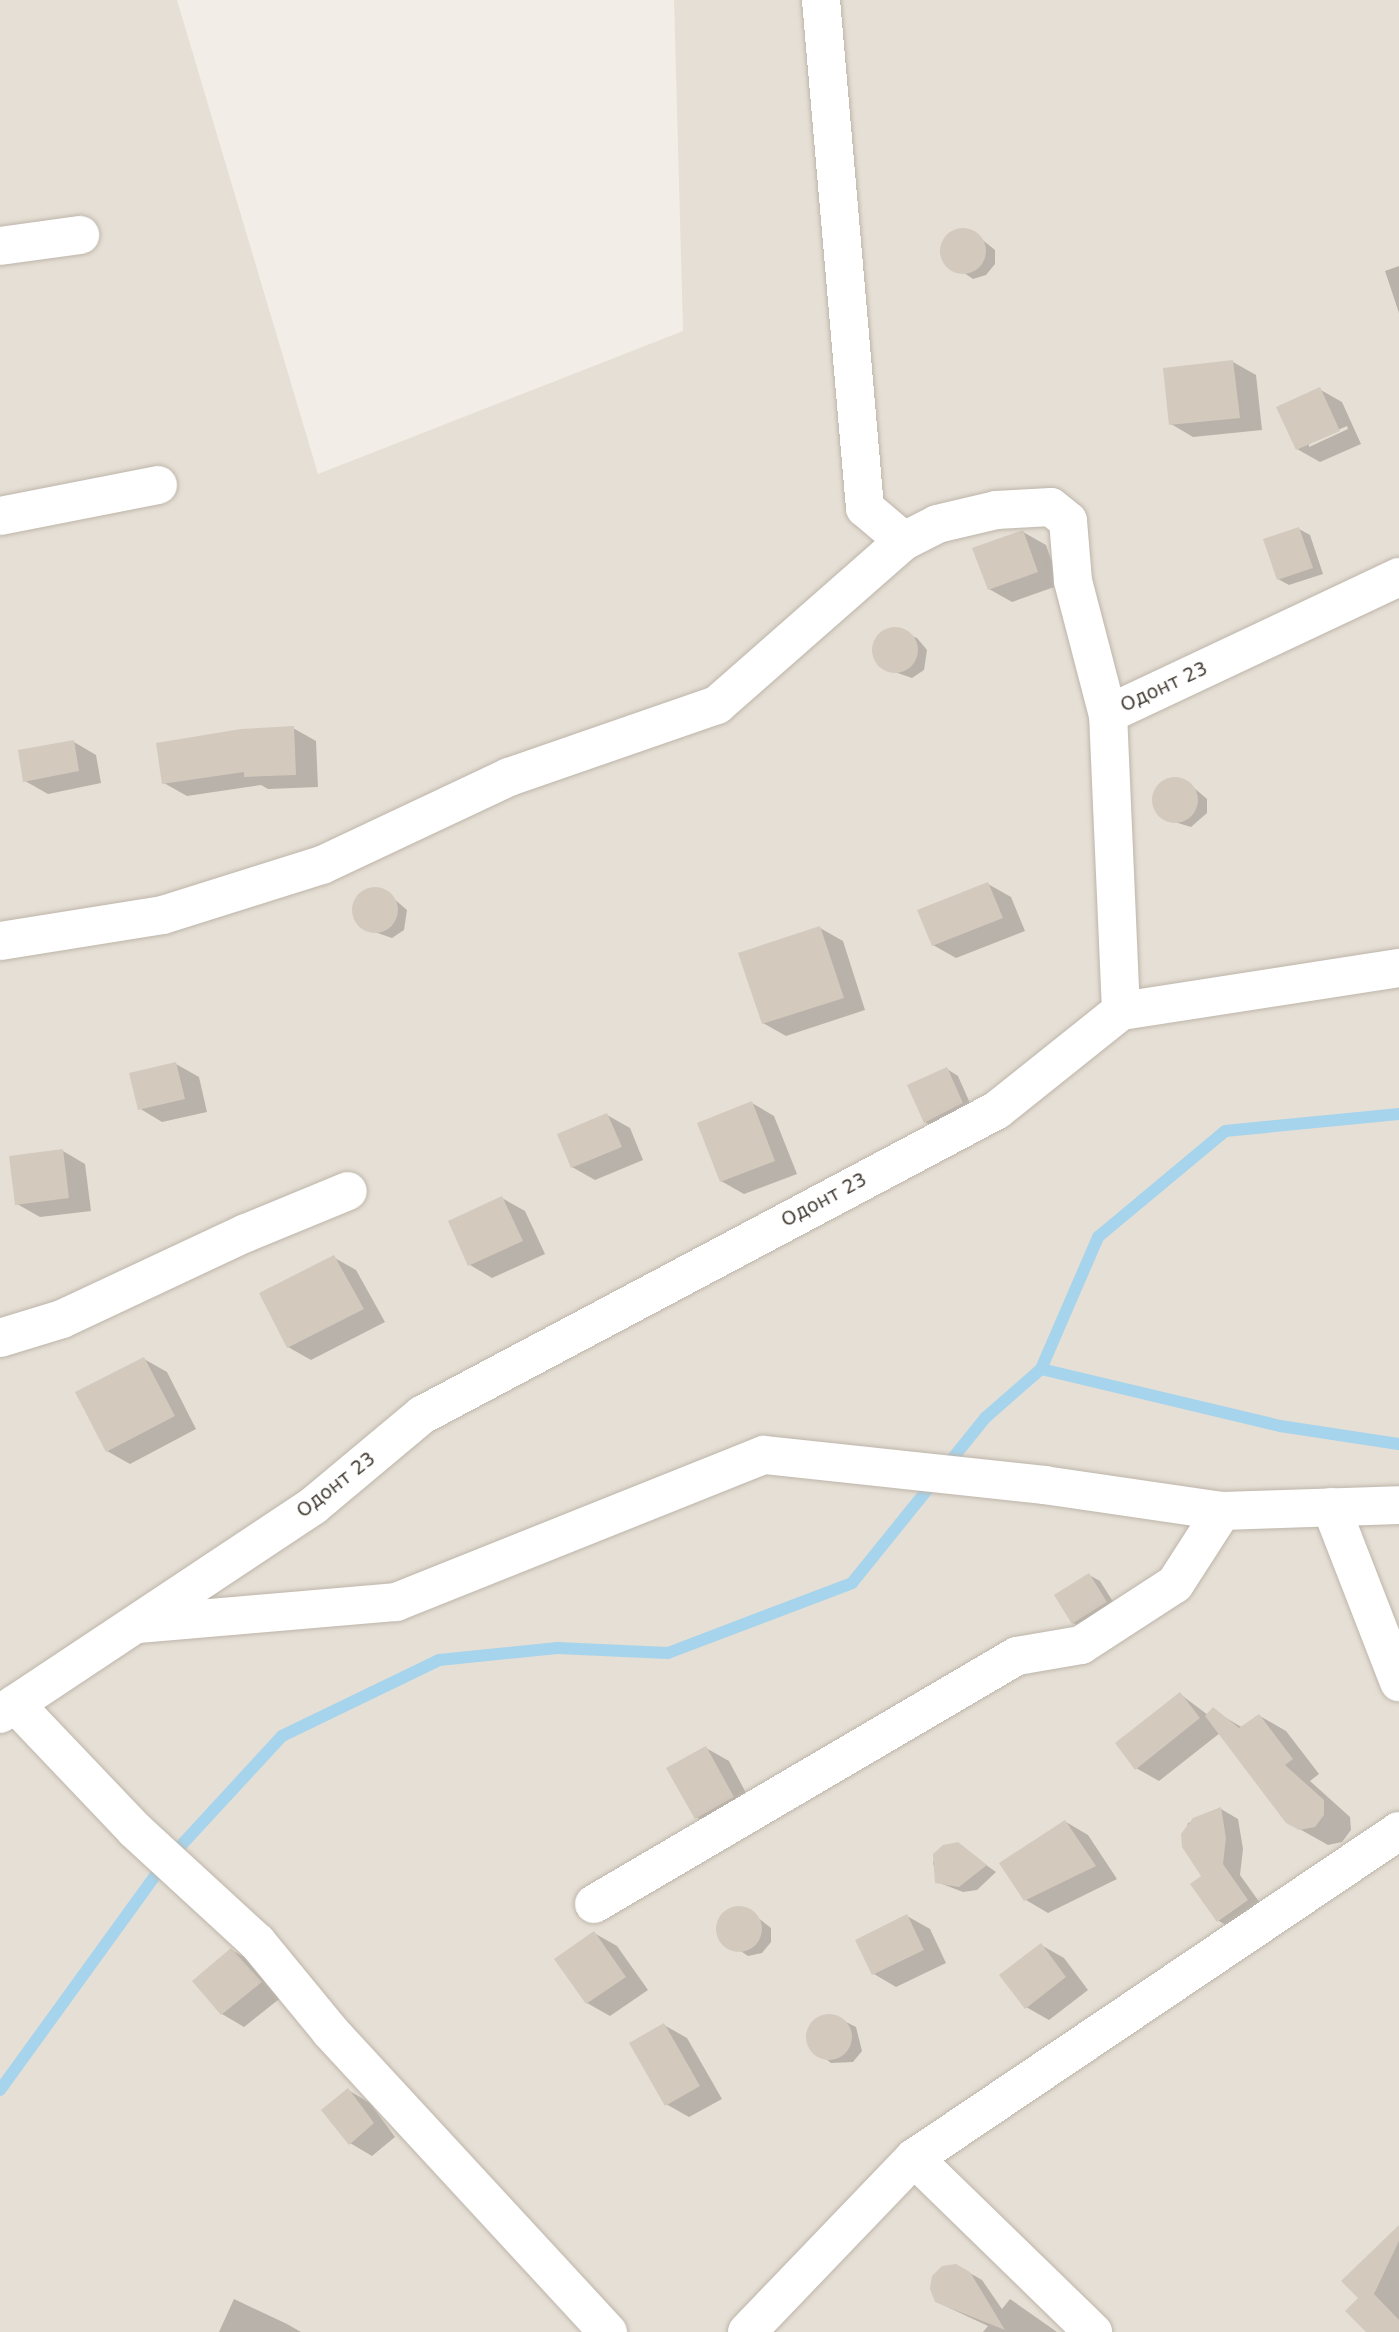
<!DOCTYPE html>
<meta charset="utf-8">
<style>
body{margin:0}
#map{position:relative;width:1399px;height:2332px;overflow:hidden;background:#f2eee7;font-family:"DejaVu Sans",sans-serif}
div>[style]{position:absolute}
.residential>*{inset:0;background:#e6dfd5}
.shadow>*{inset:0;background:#0003}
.stream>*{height:12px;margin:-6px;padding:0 6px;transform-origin:6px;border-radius:6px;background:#a6d4ec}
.building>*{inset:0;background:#d3c9bd}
.round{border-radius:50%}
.roads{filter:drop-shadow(0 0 2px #bdb5aa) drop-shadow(0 0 2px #bdb5aa)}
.minor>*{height:38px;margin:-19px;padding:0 19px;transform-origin:19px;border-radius:19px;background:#fff}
span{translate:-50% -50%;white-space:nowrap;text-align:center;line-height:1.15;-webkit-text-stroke:5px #fff;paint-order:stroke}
.street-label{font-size:19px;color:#453e36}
</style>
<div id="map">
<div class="residential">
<i style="clip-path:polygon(0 0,177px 0,318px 474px,683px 331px,674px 0,1399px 0,1399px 2332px,0 2332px)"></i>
</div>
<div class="shadow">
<i style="clip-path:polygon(953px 232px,974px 233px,995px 250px,995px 264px,986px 275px,973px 279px,944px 259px,942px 247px)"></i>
<i style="clip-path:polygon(1399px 266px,1399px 313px,1385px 271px)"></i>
<i style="clip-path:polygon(1233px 362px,1256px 375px,1262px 430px,1193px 437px,1171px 424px)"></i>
<i style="clip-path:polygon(evenodd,1319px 389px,1342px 402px,1361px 444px,1320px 462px,1297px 449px,1319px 389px,1347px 426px,1348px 429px,1309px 447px,1309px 443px,1347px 426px)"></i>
<i style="clip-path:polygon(1299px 529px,1310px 535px,1323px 574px,1289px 585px,1278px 579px)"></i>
<i style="clip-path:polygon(1023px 532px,1046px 545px,1060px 585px,1012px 602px,989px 589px)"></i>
<i style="clip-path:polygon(892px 629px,917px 638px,927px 650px,924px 670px,912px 678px,886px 669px,874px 653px,876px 641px)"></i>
<i style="clip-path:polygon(293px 728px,316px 741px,318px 787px,268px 789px,261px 785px,187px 796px,164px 783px)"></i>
<i style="clip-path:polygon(74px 742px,96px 755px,101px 783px,48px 794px,25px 781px)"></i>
<i style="clip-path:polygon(1171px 779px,1186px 781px,1207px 799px,1207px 813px,1191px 827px,1165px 819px,1154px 802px,1156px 790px)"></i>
<i style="clip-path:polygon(988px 884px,1011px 897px,1025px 931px,956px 958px,933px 945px)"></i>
<i style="clip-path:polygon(372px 889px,386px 892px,407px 910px,404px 930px,392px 938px,366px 929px,354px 912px,356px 900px)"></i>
<i style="clip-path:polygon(820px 928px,843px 941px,865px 1010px,786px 1036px,763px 1023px)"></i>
<i style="clip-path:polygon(176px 1064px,199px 1077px,207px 1112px,162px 1122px,139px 1108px)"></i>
<i style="clip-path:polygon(947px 1069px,958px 1076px,973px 1110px,936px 1128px,925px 1122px)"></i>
<i style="clip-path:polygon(752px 1103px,774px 1116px,797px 1174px,744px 1194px,721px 1181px)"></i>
<i style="clip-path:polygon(607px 1115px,630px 1128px,643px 1160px,595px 1180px,572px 1167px)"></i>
<i style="clip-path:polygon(63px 1151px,85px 1164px,91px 1211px,40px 1217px,17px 1204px)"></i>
<i style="clip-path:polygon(502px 1198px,525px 1211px,545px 1254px,492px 1278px,470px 1265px)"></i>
<i style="clip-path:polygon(333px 1257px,356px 1270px,385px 1322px,311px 1360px,288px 1347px)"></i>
<i style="clip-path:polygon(144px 1359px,167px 1372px,196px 1429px,130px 1464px,107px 1451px)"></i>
<i style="clip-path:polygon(1089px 1575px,1100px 1581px,1117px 1608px,1084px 1629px,1073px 1623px)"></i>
<i style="clip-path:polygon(1180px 1694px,1208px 1715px,1213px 1710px,1243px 1728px,1260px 1716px,1286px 1731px,1319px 1774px,1310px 1781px,1350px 1817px,1351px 1830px,1342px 1842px,1328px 1845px,1287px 1822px,1220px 1733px,1159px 1781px,1136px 1768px)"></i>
<i style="clip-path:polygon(706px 1748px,729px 1761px,755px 1810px,719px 1830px,696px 1817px)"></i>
<i style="clip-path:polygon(1221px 1809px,1238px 1819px,1243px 1849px,1240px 1875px,1265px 1910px,1236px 1931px,1219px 1921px,1204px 1876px,1183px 1841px,1188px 1823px)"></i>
<i style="clip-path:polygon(1066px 1822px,1088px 1835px,1117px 1879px,1048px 1913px,1026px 1900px)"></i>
<i style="clip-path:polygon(957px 1844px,996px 1872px,977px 1890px,963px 1892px,937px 1882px,933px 1862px,944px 1846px)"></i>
<i style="clip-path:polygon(729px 1910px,749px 1911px,771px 1928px,771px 1942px,762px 1953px,748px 1956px,720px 1937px,720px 1919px)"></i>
<i style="clip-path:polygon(907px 1916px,930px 1929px,946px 1963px,896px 1987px,874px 1974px)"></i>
<i style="clip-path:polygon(594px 1933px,617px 1946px,648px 1990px,610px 2016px,587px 2003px)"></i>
<i style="clip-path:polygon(1041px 1945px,1064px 1958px,1088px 1990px,1049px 2020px,1026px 2007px)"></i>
<i style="clip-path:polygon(232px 1950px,254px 1963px,283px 1996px,244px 2027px,222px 2014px)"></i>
<i style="clip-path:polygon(820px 2019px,844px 2021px,856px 2027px,862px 2051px,853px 2062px,831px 2063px,810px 2046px,809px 2034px)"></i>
<i style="clip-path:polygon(664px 2025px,687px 2038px,722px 2099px,689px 2117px,666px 2104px)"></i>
<i style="clip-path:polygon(348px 2090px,370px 2103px,395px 2137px,372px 2156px,350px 2143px)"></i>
<i style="clip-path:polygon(1399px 2227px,1399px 2332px,1368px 2332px,1360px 2298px)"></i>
<i style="clip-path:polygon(963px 2269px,982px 2280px,1002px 2309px,1010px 2299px,1057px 2332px,983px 2332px,988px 2326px,943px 2305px,933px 2295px)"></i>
<i style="clip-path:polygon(234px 2299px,287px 2324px,301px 2332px,219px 2332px)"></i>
</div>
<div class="stream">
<i style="left:1041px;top:1369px;width:246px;rotate:13.4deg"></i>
<i style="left:1280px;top:1426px;width:120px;rotate:8.6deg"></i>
<i style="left:0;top:2090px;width:278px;rotate:-54.1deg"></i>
<i style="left:163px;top:1865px;width:176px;rotate:-47.3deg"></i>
<i style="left:282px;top:1736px;width:174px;rotate:-25.8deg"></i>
<i style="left:439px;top:1660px;width:119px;rotate:-5.8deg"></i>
<i style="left:557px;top:1648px;width:111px;rotate:2.6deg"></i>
<i style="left:668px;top:1653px;width:197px;rotate:-20.8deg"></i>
<i style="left:852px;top:1583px;width:212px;rotate:-51.1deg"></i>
<i style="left:985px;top:1418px;width:74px;rotate:-41.2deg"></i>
<i style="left:1041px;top:1369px;width:144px;rotate:-66.6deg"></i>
<i style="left:1098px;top:1237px;width:165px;rotate:-39.8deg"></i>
<i style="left:1225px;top:1131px;width:175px;rotate:-5.6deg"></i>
</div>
<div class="building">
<i class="round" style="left:940px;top:228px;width:46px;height:46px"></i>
<i style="clip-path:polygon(1233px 360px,1240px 418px,1169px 425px,1163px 368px)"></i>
<i style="clip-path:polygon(1320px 387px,1340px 431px,1296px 450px,1276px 407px)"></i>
<i style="clip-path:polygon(1299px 527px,1313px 568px,1277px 580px,1263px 539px)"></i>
<i style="clip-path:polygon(1023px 530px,1038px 572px,988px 590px,972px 548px)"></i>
<i class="round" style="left:872px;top:627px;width:46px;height:46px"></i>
<i style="clip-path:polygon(294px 726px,296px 775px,244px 777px,244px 772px,162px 784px,156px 743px,241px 729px)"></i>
<i style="clip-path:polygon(74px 740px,79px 771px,23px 782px,18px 750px)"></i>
<i class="round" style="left:1152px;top:777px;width:46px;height:46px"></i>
<i style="clip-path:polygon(988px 882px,1003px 918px,932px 946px,917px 910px)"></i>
<i class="round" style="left:352px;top:887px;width:46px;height:46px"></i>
<i style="clip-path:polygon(820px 926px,844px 998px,762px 1024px,738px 953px)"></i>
<i style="clip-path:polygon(176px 1062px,185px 1099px,138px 1110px,129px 1073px)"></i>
<i style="clip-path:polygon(947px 1067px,963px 1103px,924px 1123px,907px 1085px)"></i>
<i style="clip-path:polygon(752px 1101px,775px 1161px,720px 1182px,697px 1123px)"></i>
<i style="clip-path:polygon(607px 1113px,622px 1147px,571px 1168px,557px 1134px)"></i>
<i style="clip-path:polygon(63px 1149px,69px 1198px,15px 1205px,9px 1156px)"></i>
<i style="clip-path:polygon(502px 1196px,523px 1241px,468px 1266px,448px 1221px)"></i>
<i style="clip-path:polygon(334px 1255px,364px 1309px,287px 1348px,259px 1293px)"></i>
<i style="clip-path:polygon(144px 1357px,175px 1416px,106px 1452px,75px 1392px)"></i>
<i style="clip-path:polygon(1089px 1573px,1107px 1602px,1072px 1624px,1054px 1595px)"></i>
<i style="clip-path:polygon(1180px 1692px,1200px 1718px,1135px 1770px,1115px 1743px)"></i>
<i style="clip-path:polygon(1213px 1707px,1239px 1728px,1259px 1714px,1293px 1759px,1285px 1765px,1324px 1800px,1324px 1815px,1315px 1827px,1299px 1830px,1286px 1823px,1205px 1716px)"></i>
<i style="clip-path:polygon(706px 1746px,734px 1797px,695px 1819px,666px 1768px)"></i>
<i style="clip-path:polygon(1221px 1807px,1226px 1838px,1223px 1864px,1248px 1900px,1217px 1922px,1190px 1884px,1201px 1876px,1182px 1847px,1181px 1834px,1193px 1818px)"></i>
<i style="clip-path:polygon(1065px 1820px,1096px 1866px,1024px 1901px,999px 1863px)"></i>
<i style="clip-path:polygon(958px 1842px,987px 1865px,959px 1887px,935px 1883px,933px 1854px,943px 1845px)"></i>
<i class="round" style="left:716px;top:1906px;width:46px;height:46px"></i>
<i style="clip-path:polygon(907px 1914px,924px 1950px,872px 1975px,855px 1940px)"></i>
<i style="clip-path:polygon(594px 1931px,626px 1977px,586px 2004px,554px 1959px)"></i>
<i style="clip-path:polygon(1041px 1943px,1066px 1977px,1025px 2009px,999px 1975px)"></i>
<i style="clip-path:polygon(231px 1948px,262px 1982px,221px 2015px,192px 1981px)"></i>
<i class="round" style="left:806px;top:2014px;width:46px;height:46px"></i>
<i style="clip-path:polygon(664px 2023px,700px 2086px,665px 2106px,629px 2043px)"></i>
<i style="clip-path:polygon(348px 2088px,374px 2123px,349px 2145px,321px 2110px)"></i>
<i style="clip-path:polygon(1399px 2225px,1399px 2241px,1374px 2294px,1399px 2320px,1399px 2332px,1366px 2332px,1345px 2311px,1358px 2298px,1341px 2281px)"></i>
<i style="clip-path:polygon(956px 2264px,970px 2272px,1005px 2330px,935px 2302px,930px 2289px,932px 2276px,942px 2266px)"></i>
</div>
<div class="roads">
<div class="minor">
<i style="left:821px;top:0;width:510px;rotate:85.05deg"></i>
<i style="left:865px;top:508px;width:51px;rotate:40.2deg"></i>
<i style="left:904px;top:541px;width:37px;rotate:-27deg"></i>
<i style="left:937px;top:524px;width:61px;rotate:-13.3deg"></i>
<i style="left:996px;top:510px;width:55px;rotate:-3.1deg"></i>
<i style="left:1051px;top:507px;width:22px;rotate:39deg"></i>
<i style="left:1068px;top:521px;width:60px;rotate:85.2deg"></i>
<i style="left:1073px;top:581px;width:138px;rotate:75.4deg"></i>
<i style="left:0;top:246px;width:81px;rotate:-7.8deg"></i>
<i style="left:0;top:516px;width:161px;rotate:-11.1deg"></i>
<i style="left:0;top:941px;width:165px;rotate:-9.1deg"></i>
<i style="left:163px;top:915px;width:167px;rotate:-17.5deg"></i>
<i style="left:322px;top:865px;width:207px;rotate:-25.2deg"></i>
<i style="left:509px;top:777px;width:220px;rotate:-19.1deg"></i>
<i style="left:717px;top:705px;width:249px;rotate:-41.3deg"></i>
<i style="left:1121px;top:1011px;width:281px;rotate:-8.8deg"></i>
<i style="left:0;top:1338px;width:65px;rotate:-17deg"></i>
<i style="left:62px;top:1319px;width:203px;rotate:-25.1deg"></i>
<i style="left:246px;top:1233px;width:110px;rotate:-22.4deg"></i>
<i style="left:1331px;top:1507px;width:188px;rotate:68.8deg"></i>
<i style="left:139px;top:1624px;width:258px;rotate:-4.9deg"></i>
<i style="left:396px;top:1602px;width:396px;rotate:-21.8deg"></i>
<i style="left:764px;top:1455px;width:282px;rotate:6.1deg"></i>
<i style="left:1044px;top:1485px;width:180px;rotate:8.3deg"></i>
<i style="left:1222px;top:1511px;width:177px;rotate:-1.9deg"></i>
<i style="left:15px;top:1704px;width:174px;rotate:46.4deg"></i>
<i style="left:135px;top:1830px;width:166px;rotate:42.6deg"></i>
<i style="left:257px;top:1942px;width:115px;rotate:50.6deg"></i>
<i style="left:330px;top:2031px;width:410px;rotate:47.3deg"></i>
<i style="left:0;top:1714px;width:376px;rotate:-33.6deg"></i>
<i style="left:313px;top:1506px;width:142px;rotate:-39.9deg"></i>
<i style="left:422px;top:1415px;width:651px;rotate:-27.94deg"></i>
<i style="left:997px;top:1110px;width:159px;rotate:-38.6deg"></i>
<i style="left:1121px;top:1011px;width:297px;rotate:-92.5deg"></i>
<i style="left:1108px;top:714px;width:322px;rotate:-25.2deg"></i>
<i style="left:594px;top:1904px;width:490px;rotate:-30.4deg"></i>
<i style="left:1017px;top:1656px;width:65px;rotate:-9.8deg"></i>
<i style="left:1081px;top:1645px;width:112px;rotate:-33deg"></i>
<i style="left:1175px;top:1584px;width:87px;rotate:-57.2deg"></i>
<i style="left:914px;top:2158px;width:250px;rotate:44.2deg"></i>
<i style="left:747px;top:2332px;width:241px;rotate:-46.2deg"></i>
<i style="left:914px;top:2158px;width:585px;rotate:-33.99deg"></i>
</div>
</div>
<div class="street-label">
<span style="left:1164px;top:687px;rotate:-25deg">Одонт 23</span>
<span style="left:824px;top:1200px;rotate:-28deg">Одонт 23</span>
<span style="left:336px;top:1485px;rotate:-38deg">Одонт 23</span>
</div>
</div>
